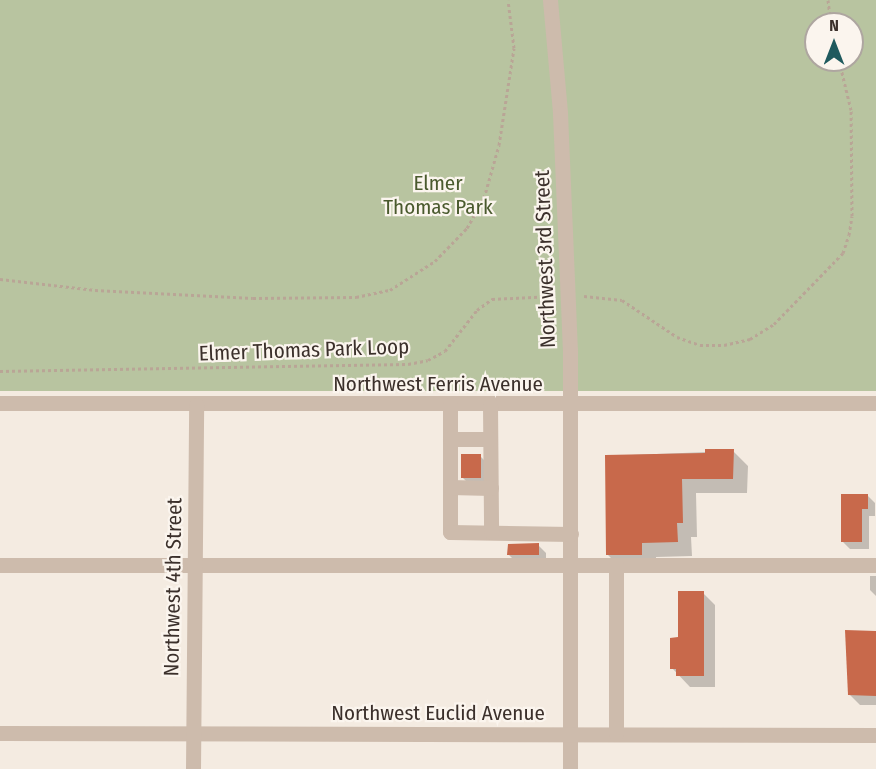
<!DOCTYPE html>
<style>
body{margin:0}
#map{position:relative;width:876px;height:769px;overflow:hidden;background:#f4ebe1;font-family:"Fira Sans Condensed",sans-serif}
div>[style]{position:absolute}
.green>*{inset:0;background:#b8c4a0}
.shadow>*{inset:0;background:#0003}
.building>*{inset:0;background:#c8694b}
.path>*{height:3px;margin-top:-1.5px;transform-origin:0;background:repeating-linear-gradient(90deg,#b9a596 0 3px,transparent 0 6px)}
.minor>*{height:15px;margin:-7.5px;padding:0 7.5px;transform-origin:7.5px;border-radius:7.5px;background:#cdbbac}
span{translate:-50% -50%;white-space:nowrap;text-align:center;line-height:1.15;-webkit-text-stroke:4.5px #fbf5ee;paint-order:stroke}
.park-label{font-size:21px;color:#4a5a2e}
.street-label{font-size:21px;color:#3b302b}
.north{position:absolute;left:804px;top:12px;width:60px;height:60px;box-sizing:border-box;background:#fbf5ee;border:2px solid #aea6a0;border-radius:50%;rotate:0deg;font-size:16px;font-weight:700;line-height:24px;text-align:center;color:#3b302b}
.north::after{content:'';display:block;margin:auto;width:21px;height:27px;background:#1f5a5e;clip-path:polygon(50% 0,100% 100%,50% 72%,0 100%)}
</style>
<div id="map">
<div class="green">
<i style="clip-path:polygon(evenodd,0 0,876px 0,876px 391px,0 391px,0 0,816px 24px,852px 24px,852px 60px,816px 60px,816px 24px)"></i>
</div>
<div class="shadow">
<i style="clip-path:polygon(733px 451px,748px 466px,747px 493px,696px 493px,697px 537px,691px 537px,692px 556px,656px 557px,656px 569px,622px 569px,608px 555px,606px 456px)"></i>
<i style="clip-path:polygon(480px 456px,488px 464px,488px 485px,470px 485px,462px 477px)"></i>
<i style="clip-path:polygon(867px 495px,875px 503px,875px 516px,869px 516px,869px 549px,850px 549px,843px 542px)"></i>
<i style="clip-path:polygon(538px 545px,546px 553px,546px 562px,516px 562px,509px 555px)"></i>
<i style="clip-path:polygon(870px 576px,876px 576px,876px 596px,870px 590px)"></i>
<i style="clip-path:polygon(703px 593px,715px 605px,715px 687px,690px 687px,672px 668px,680px 639px)"></i>
<i style="clip-path:polygon(876px 632px,876px 705px,860px 705px,850px 695px)"></i>
</div>
<div class="building">
<i style="clip-path:polygon(705px 449px,734px 449px,733px 479px,682px 479px,683px 523px,677px 523px,678px 542px,642px 543px,642px 555px,606px 555px,605px 455px,705px 453px)"></i>
<i style="clip-path:polygon(461px 454px,481px 454px,481px 478px,461px 478px)"></i>
<i style="clip-path:polygon(841px 494px,868px 494px,868px 509px,862px 509px,862px 542px,841px 542px)"></i>
<i style="clip-path:polygon(539px 543px,539px 555px,507px 555px,508px 544px)"></i>
<i style="clip-path:polygon(678px 591px,704px 591px,704px 676px,676px 676px,676px 669px,670px 669px,670px 638px,678px 637px)"></i>
<i style="clip-path:polygon(845px 630px,876px 631px,876px 696px,848px 695px)"></i>
</div>
<div class="path">
<i style="left:828px;top:0;width:24px;rotate:83deg"></i>
<i style="left:0;top:279px;width:96px;rotate:6.6deg"></i>
<i style="left:95px;top:290px;width:158px;rotate:2.9deg"></i>
<i style="left:253px;top:298px;width:103px;rotate:-0.6deg"></i>
<i style="left:356px;top:297px;width:35px;rotate:-12deg"></i>
<i style="left:390px;top:290px;width:54px;rotate:-32.8deg"></i>
<i style="left:435px;top:261px;width:46px;rotate:-45.9deg"></i>
<i style="left:467px;top:228px;width:34px;rotate:-60deg"></i>
<i style="left:484px;top:198px;width:55px;rotate:-74.2deg"></i>
<i style="left:499px;top:145px;width:98px;rotate:-81.2deg"></i>
<i style="left:514px;top:48px;width:48px;rotate:-97.1deg"></i>
<i style="left:584px;top:296px;width:38px;rotate:6deg"></i>
<i style="left:622px;top:300px;width:66px;rotate:33.9deg"></i>
<i style="left:677px;top:337px;width:24px;rotate:19deg"></i>
<i style="left:700px;top:345px;width:24px"></i>
<i style="left:724px;top:345px;width:27px;rotate:-13deg"></i>
<i style="left:750px;top:339px;width:28px;rotate:-32deg"></i>
<i style="left:774px;top:324px;width:99px;rotate:-45.8deg"></i>
<i style="left:843px;top:253px;width:19px;rotate:-72deg"></i>
<i style="left:849px;top:235px;width:19px;rotate:-81deg"></i>
<i style="left:852px;top:216px;width:106px;rotate:-90.5deg"></i>
<i style="left:851px;top:110px;width:51px;rotate:-103.5deg"></i>
<i style="left:0;top:371px;width:408px;rotate:-1deg"></i>
<i style="left:408px;top:364px;width:20px;rotate:-11deg"></i>
<i style="left:428px;top:360px;width:19px;rotate:-28deg"></i>
<i style="left:445px;top:351px;width:52px;rotate:-52deg"></i>
<i style="left:477px;top:310px;width:19px;rotate:-36deg"></i>
<i style="left:492px;top:299px;width:61px;rotate:-2.8deg"></i>
</div>
<div class="minor">
<i style="left:550px;top:0;width:113px;rotate:84.9deg"></i>
<i style="left:560px;top:113px;width:237px;rotate:87.6deg"></i>
<i style="left:570px;top:350px;width:419px;rotate:90deg"></i>
<i style="left:0;top:403px;width:876px"></i>
<i style="left:450px;top:405px;width:127px;rotate:90deg"></i>
<i style="left:450px;top:532px;width:121px;rotate:0.9deg"></i>
<i style="left:490px;top:405px;width:127px;rotate:89.5deg"></i>
<i style="left:450px;top:439px;width:40px"></i>
<i style="left:450px;top:487px;width:41px;rotate:1.4deg"></i>
<i style="left:0;top:565px;width:876px"></i>
<i style="left:0;top:733px;width:876px;rotate:0.13deg"></i>
<i style="left:616px;top:734px;width:169px;rotate:-90deg"></i>
<i style="left:193px;top:769px;width:364px;rotate:-89.5deg"></i>
</div>
<div class="park-label">
<span style="left:438px;top:195px">Elmer<br>Thomas Park</span>
</div>
<div class="street-label">
<span style="left:545px;top:259px;rotate:-92deg">Northwest 3rd Street</span>
<span style="left:304px;top:350px;rotate:-2deg">Elmer Thomas Park Loop</span>
<span style="left:438px;top:384px">Northwest Ferris Avenue</span>
<span style="left:173px;top:587px;rotate:-89deg">Northwest 4th Street</span>
<span style="left:438px;top:713px">Northwest Euclid Avenue</span>
</div>
<div class="north">N</div>
</div>
